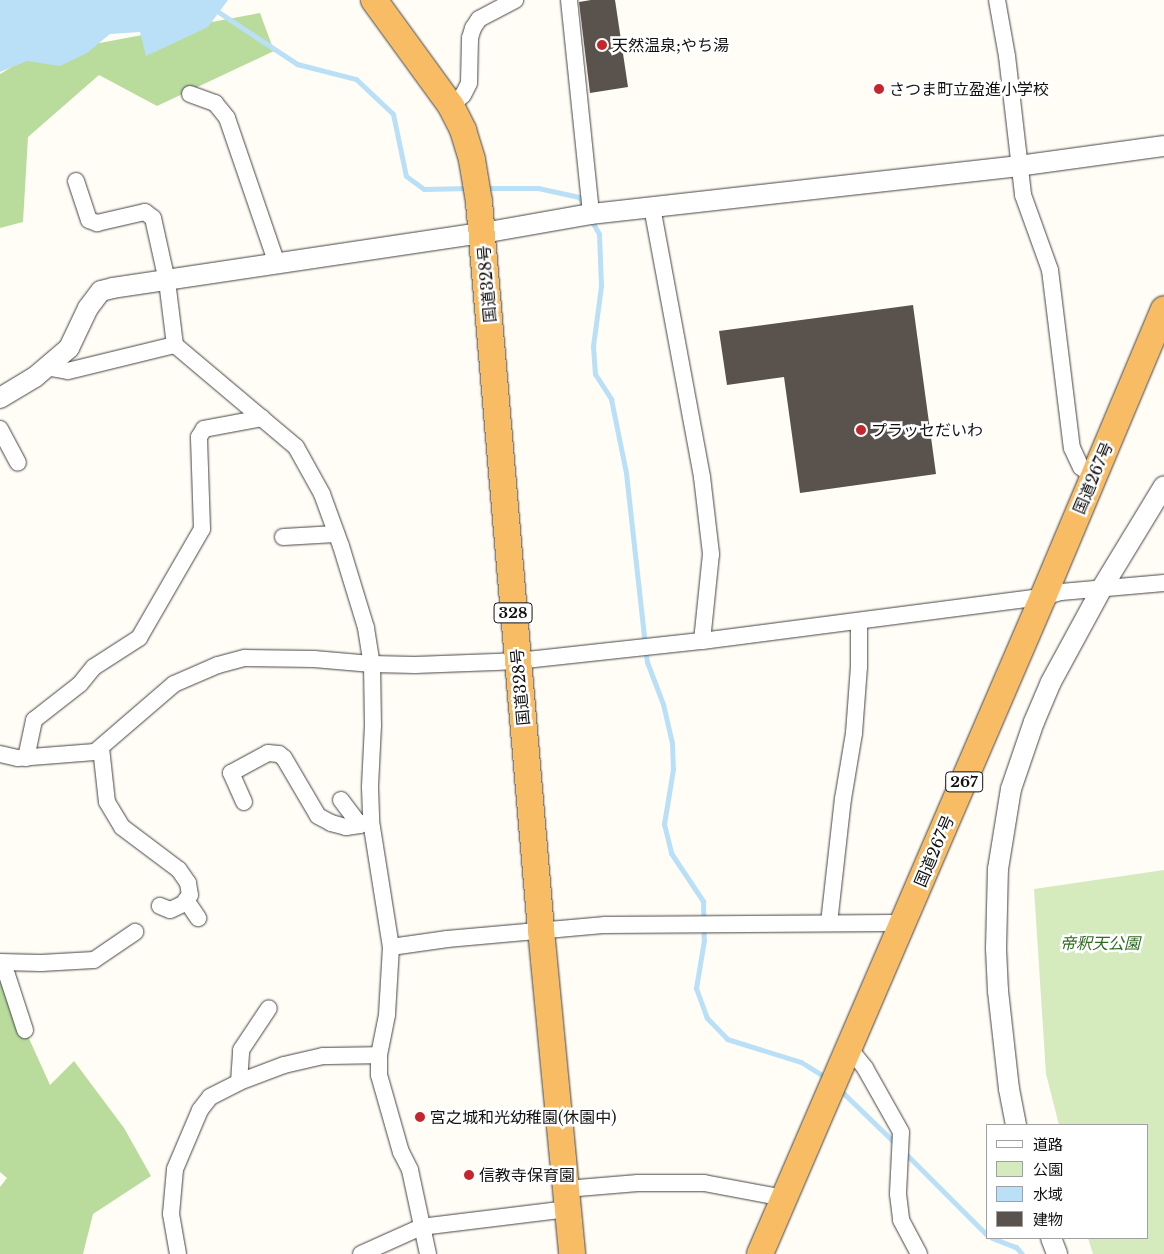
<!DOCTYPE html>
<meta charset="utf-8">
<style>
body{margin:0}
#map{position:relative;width:1164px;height:1254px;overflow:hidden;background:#fffdf5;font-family:"Libre Baskerville","Noto Sans JP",serif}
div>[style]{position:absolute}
.green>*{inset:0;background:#d5ebbd}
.forest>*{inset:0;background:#b9dc9c}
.water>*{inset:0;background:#b9e0f7}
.stream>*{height:5px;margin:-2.5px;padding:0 2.5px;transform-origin:2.5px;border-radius:2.5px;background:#b9e0f7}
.building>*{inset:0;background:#5a524d}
.roads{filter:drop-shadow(0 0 1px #444) drop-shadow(0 0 1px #444)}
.minor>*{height:16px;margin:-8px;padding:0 8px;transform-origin:8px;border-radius:8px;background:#fff}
.tertiary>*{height:20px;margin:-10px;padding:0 10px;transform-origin:10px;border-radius:10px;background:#fff}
.trunk>*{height:26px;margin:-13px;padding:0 13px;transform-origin:13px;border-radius:13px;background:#f7bc64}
.dots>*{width:14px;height:14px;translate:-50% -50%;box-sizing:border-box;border:2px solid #fff;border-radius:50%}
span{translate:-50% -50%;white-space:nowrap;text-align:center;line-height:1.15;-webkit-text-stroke:5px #fff;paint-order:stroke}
.shield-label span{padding:1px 4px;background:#fff;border:1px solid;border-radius:4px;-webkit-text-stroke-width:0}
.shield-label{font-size:15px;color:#111;font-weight:700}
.poi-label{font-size:16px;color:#111}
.left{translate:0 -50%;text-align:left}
.street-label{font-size:16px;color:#111}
.park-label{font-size:16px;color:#2f6b1f;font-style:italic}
.legend{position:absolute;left:986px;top:1124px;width:162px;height:115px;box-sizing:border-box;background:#fff;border:1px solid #a0a0a0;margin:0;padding:6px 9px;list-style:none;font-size:15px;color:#111}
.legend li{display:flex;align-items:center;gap:10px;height:25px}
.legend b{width:25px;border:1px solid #a0a0a0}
</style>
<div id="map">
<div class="green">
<i style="clip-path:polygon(1164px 870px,1164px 1254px,1093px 1254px,1088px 1238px,1148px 1238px,1148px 1125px,1059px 1125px,1046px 1074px,1034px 889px)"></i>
</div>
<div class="forest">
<i style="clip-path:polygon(260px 13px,274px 51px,157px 106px,99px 75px,28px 137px,23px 222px,0 228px,0 74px,30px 56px)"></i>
<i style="clip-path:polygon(0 961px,22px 1023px,50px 1085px,74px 1061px,124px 1128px,151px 1176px,93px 1214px,83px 1254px,0 1254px,0 1187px,7px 1178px,0 1172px)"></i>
</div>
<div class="water">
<i style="clip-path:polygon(0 0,228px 0,208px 27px,146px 56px,140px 32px,110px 34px,87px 53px,60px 66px,27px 61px,0 72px)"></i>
</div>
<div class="stream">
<i style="left:214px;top:9px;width:100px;rotate:33.5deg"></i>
<i style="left:297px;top:64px;width:61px;rotate:14.3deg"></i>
<i style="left:356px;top:79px;width:51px;rotate:43.4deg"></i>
<i style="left:393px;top:114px;width:63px;rotate:78.2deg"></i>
<i style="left:406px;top:176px;width:22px;rotate:36deg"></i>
<i style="left:424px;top:189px;width:45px;rotate:-1.3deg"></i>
<i style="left:485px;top:188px;width:53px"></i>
<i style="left:538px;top:188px;width:42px;rotate:12.4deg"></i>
<i style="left:579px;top:197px;width:13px;rotate:61deg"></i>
<i style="left:591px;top:220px;width:16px;rotate:60deg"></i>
<i style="left:599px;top:234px;width:52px;rotate:87.8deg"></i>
<i style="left:601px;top:286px;width:61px;rotate:97.6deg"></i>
<i style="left:593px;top:346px;width:28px;rotate:86deg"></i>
<i style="left:595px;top:374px;width:30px;rotate:57deg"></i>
<i style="left:611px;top:399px;width:76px;rotate:78.5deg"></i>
<i style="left:626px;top:473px;width:190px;rotate:83.7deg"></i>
<i style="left:647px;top:662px;width:45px;rotate:69.1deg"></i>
<i style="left:663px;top:704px;width:40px;rotate:77deg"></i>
<i style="left:672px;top:743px;width:26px;rotate:88deg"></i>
<i style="left:673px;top:769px;width:56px;rotate:99.3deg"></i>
<i style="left:664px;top:824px;width:30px;rotate:76deg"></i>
<i style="left:671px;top:853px;width:58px;rotate:56.3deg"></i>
<i style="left:703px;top:901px;width:39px;rotate:89deg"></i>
<i style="left:704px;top:940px;width:49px;rotate:99.5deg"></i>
<i style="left:696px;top:988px;width:32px;rotate:70deg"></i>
<i style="left:707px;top:1018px;width:29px;rotate:46deg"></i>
<i style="left:727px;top:1039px;width:77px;rotate:17.3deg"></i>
<i style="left:801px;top:1062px;width:31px;rotate:32deg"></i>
<i style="left:839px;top:1089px;width:79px;rotate:44deg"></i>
<i style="left:904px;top:1152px;width:119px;rotate:45deg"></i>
<i style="left:992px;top:1238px;width:26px;rotate:21deg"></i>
<i style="left:1016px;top:1247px;width:9px;rotate:49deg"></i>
</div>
<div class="building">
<i style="clip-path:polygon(591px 0,615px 0,628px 87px,590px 93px,579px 2px)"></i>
<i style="clip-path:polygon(913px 305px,936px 474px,800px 493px,784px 377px,727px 385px,719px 331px)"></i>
</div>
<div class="roads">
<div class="minor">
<i style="left:569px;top:0;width:215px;rotate:84.1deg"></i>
<i style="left:997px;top:0;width:57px;rotate:79.9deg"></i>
<i style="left:1007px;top:56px;width:140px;rotate:83.4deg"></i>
<i style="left:1023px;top:195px;width:80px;rotate:70.2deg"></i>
<i style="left:1050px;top:270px;width:179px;rotate:83deg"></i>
<i style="left:1072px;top:448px;width:21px;rotate:65deg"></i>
<i style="left:1081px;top:467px;width:15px;rotate:37deg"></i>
<i style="left:190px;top:94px;width:27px;rotate:20deg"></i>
<i style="left:215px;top:103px;width:19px;rotate:51deg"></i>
<i style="left:227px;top:118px;width:154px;rotate:71.1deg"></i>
<i style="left:451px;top:106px;width:16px;rotate:-43deg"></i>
<i style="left:463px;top:95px;width:13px;rotate:-63deg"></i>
<i style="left:469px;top:83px;width:45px;rotate:-88.7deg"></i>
<i style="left:470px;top:38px;width:10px;rotate:-73deg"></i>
<i style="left:473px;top:28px;width:11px;rotate:-56deg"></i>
<i style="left:479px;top:19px;width:41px;rotate:-27.8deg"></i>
<i style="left:76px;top:181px;width:41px;rotate:71.6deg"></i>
<i style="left:89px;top:220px;width:9px;rotate:21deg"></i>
<i style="left:97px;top:223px;width:49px;rotate:-12.9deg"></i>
<i style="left:145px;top:212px;width:10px;rotate:37deg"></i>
<i style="left:153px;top:218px;width:65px;rotate:77.5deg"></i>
<i style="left:167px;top:281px;width:64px;rotate:82.9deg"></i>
<i style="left:175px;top:345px;width:158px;rotate:40.1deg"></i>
<i style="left:296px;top:447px;width:54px;rotate:61deg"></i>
<i style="left:322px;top:494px;width:55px;rotate:69.9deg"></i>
<i style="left:341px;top:546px;width:86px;rotate:73deg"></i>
<i style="left:366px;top:628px;width:36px;rotate:81deg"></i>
<i style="left:372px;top:664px;width:61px;rotate:89.1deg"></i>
<i style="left:373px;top:725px;width:62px;rotate:92.8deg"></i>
<i style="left:370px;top:787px;width:34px;rotate:88deg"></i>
<i style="left:371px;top:821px;width:128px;rotate:81deg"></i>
<i style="left:391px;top:947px;width:68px;rotate:93.4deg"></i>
<i style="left:387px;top:1015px;width:41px;rotate:101.3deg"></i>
<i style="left:379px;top:1055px;width:20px;rotate:90deg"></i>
<i style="left:379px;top:1075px;width:80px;rotate:74.1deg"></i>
<i style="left:401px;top:1152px;width:20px;rotate:63deg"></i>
<i style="left:410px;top:1170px;width:86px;rotate:77.9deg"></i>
<i style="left:652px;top:207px;width:275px;rotate:79.5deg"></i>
<i style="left:702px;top:477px;width:78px;rotate:83.3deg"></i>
<i style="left:711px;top:554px;width:87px;rotate:95.9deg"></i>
<i style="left:46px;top:367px;width:22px;rotate:10deg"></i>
<i style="left:68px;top:371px;width:110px;rotate:-13.7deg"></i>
<i style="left:0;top:429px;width:38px;rotate:62deg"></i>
<i style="left:283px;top:537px;width:53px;rotate:-3.2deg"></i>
<i style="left:101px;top:748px;width:54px;rotate:83.7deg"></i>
<i style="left:107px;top:802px;width:29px;rotate:59deg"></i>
<i style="left:122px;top:827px;width:71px;rotate:37deg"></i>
<i style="left:179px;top:870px;width:16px;rotate:55deg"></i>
<i style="left:188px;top:883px;width:12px;rotate:81deg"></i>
<i style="left:190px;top:895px;width:11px;rotate:128deg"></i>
<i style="left:183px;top:904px;width:14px;rotate:155deg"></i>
<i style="left:170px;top:910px;width:11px;rotate:-158deg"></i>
<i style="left:0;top:754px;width:18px;rotate:13deg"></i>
<i style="left:18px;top:758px;width:77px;rotate:-4.5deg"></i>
<i style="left:95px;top:752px;width:104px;rotate:-40.7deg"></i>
<i style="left:174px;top:684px;width:48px;rotate:-23.4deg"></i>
<i style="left:218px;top:665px;width:28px;rotate:-15deg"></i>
<i style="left:245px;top:658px;width:69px;rotate:0.8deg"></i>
<i style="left:314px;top:659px;width:58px;rotate:4.9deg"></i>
<i style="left:372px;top:664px;width:43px;rotate:1.3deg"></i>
<i style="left:415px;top:665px;width:102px;rotate:-2.2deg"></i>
<i style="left:517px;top:661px;width:186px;rotate:-6.2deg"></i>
<i style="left:702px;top:641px;width:344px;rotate:-7.4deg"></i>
<i style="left:1043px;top:597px;width:19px;rotate:-16deg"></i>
<i style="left:1061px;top:592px;width:103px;rotate:-5deg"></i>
<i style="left:26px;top:758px;width:39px;rotate:-78deg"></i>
<i style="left:34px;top:720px;width:58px;rotate:-38deg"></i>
<i style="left:80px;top:684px;width:22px;rotate:-51deg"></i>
<i style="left:94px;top:667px;width:54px;rotate:-32.8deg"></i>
<i style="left:139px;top:638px;width:126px;rotate:-60deg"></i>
<i style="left:202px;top:529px;width:92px;rotate:-91.9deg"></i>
<i style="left:199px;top:437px;width:9px;rotate:-58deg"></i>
<i style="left:204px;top:429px;width:59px;rotate:-10.7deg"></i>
<i style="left:341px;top:800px;width:31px;rotate:53deg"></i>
<i style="left:360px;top:825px;width:10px;rotate:-24deg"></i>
<i style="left:244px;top:802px;width:32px;rotate:-114deg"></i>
<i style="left:231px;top:773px;width:42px;rotate:-28.4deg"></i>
<i style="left:268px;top:753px;width:11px;rotate:5deg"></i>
<i style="left:279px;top:754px;width:6px;rotate:39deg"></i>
<i style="left:284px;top:758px;width:67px;rotate:59.6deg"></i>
<i style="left:318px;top:816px;width:15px;rotate:28deg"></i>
<i style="left:331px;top:823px;width:16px;rotate:15deg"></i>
<i style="left:346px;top:827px;width:14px;rotate:-8deg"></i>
<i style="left:186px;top:900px;width:22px;rotate:56deg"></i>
<i style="left:829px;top:923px;width:125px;rotate:-83.6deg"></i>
<i style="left:843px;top:799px;width:67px;rotate:-80.5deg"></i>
<i style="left:854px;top:733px;width:66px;rotate:-85.7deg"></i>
<i style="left:859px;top:667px;width:46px;rotate:-90deg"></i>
<i style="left:391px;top:947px;width:57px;rotate:-8.1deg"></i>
<i style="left:447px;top:939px;width:159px;rotate:-5.1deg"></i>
<i style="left:605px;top:925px;width:298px;rotate:-0.4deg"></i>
<i style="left:0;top:962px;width:41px;rotate:1.4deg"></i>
<i style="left:41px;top:963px;width:53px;rotate:-3.2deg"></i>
<i style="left:94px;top:960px;width:50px;rotate:-34.3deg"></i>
<i style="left:0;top:964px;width:13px;rotate:58deg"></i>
<i style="left:7px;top:975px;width:58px;rotate:71.9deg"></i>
<i style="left:849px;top:1048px;width:26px;rotate:51deg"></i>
<i style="left:865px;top:1068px;width:73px;rotate:60.6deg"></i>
<i style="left:901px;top:1132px;width:62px;rotate:92.8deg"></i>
<i style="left:898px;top:1194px;width:26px;rotate:83deg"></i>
<i style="left:901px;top:1220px;width:38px;rotate:62deg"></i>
<i style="left:239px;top:1082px;width:32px;rotate:-86deg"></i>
<i style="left:241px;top:1050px;width:50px;rotate:-56.3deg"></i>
<i style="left:566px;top:1189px;width:72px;rotate:-4.8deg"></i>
<i style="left:638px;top:1183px;width:66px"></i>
<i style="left:704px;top:1183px;width:81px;rotate:10.6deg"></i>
<i style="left:178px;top:1254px;width:41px;rotate:-99.9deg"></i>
<i style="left:171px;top:1214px;width:45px;rotate:-84.9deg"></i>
<i style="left:175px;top:1169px;width:64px;rotate:-67deg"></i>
<i style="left:200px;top:1110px;width:16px;rotate:-52deg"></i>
<i style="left:210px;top:1097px;width:33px;rotate:-27deg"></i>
<i style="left:239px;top:1082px;width:48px;rotate:-20.7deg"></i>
<i style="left:284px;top:1065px;width:40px;rotate:-13deg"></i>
<i style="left:323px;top:1056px;width:56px;rotate:-1deg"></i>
<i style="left:361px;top:1254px;width:66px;rotate:-24.2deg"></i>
<i style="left:421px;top:1227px;width:148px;rotate:-7deg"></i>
</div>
<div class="tertiary">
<i style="left:0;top:398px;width:41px;rotate:-31deg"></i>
<i style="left:35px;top:377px;width:45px;rotate:-40.5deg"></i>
<i style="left:69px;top:348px;width:44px;rotate:-64.6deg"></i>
<i style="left:88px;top:308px;width:21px;rotate:-53deg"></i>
<i style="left:101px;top:291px;width:12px;rotate:-14deg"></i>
<i style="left:113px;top:288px;width:374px;rotate:-8.5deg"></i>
<i style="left:483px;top:233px;width:110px;rotate:-10deg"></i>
<i style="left:591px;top:214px;width:430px;rotate:-6.4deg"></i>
<i style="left:1018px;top:166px;width:147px;rotate:-7.8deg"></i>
<i style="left:1016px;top:1125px;width:37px;rotate:-101deg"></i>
<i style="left:1009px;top:1089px;width:99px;rotate:-96.4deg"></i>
<i style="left:998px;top:991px;width:42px;rotate:-92.7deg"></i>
<i style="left:996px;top:949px;width:80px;rotate:-88.6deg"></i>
<i style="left:998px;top:869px;width:81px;rotate:-80.8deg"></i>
<i style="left:1011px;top:789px;width:71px;rotate:-71.1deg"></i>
<i style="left:1034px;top:722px;width:43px;rotate:-67deg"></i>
<i style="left:1051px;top:682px;width:107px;rotate:-61.5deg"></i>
<i style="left:1102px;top:588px;width:119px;rotate:-58.7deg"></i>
<i style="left:1051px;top:1238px;width:17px;rotate:69deg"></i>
</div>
<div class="trunk">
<i style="left:374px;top:0;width:131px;rotate:54deg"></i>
<i style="left:451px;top:106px;width:27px;rotate:63deg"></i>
<i style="left:463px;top:130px;width:31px;rotate:73deg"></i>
<i style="left:472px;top:160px;width:43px;rotate:80.5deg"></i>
<i style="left:479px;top:202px;width:731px;rotate:85.13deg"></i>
<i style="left:541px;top:930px;width:325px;rotate:84.5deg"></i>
<i style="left:760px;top:1254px;width:715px;rotate:-66.7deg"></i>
<i style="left:1043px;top:597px;width:312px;rotate:-67.2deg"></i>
</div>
</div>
<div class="dots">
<i style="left:602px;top:45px;background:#c4262e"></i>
<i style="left:879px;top:89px;background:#c4262e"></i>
<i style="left:861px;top:430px;background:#c4262e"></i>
<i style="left:420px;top:1117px;background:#c4262e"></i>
<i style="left:469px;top:1175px;background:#c4262e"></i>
</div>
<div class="shield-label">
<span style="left:513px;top:613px">328</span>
<span style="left:964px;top:782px">267</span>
</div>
<div class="poi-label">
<span class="left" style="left:612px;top:45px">天然温泉;やち湯</span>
<span class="left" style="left:889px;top:89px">さつま町立盈進小学校</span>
<span class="left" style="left:871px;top:430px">プラッセだいわ</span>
<span class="left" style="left:430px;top:1117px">宮之城和光幼稚園(休園中)</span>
<span class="left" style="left:479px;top:1175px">信教寺保育園</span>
</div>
<div class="street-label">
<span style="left:487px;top:284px;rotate:-95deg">国道328号</span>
<span style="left:1093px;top:478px;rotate:-67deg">国道267号</span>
<span style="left:520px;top:687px;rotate:-95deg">国道328号</span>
<span style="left:934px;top:851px;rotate:-67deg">国道267号</span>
</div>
<div class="park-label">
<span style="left:1100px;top:943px">帝釈天公園</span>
</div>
<ul class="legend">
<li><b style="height:6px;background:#fff"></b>道路</li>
<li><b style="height:14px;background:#d5ebbd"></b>公園</li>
<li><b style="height:14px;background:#b9e0f7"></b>水域</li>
<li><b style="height:14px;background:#5a524d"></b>建物</li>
</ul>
</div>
